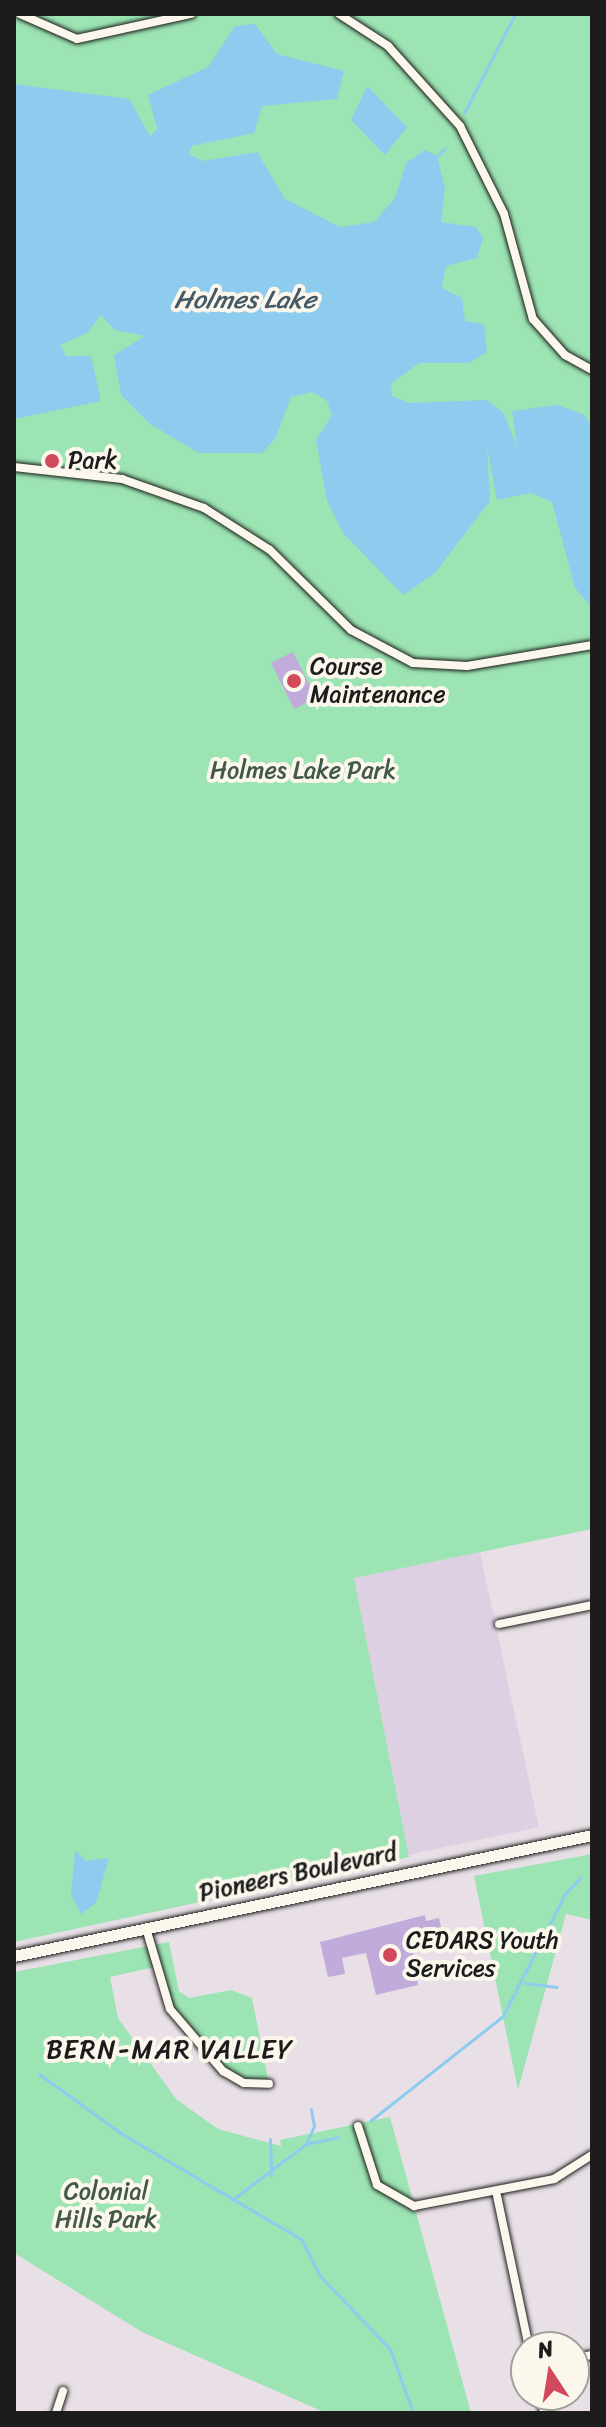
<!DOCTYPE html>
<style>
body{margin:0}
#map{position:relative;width:606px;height:2427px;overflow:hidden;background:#e9e0e7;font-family:Sriracha,sans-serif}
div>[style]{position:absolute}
.built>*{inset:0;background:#ddd0e3}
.green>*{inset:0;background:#9ce4b3}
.water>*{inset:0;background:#8dccee}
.stream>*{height:3px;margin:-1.5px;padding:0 1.5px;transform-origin:1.5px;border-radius:1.5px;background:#8dccee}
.building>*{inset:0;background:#c0abda}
.roads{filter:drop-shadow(0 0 2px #1c1c1c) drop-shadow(0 0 2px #1c1c1c)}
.minor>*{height:8px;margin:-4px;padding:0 4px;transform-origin:4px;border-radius:4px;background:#fbf7ec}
.secondary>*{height:11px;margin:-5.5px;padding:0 5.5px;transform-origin:5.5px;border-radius:5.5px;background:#fbf7ec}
.dots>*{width:22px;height:22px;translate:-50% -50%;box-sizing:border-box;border:4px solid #fbf7ec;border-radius:50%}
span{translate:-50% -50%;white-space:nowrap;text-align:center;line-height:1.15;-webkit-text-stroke:8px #fbf7ec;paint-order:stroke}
.poi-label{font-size:24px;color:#1c1c1c}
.left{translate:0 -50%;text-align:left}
.park-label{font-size:24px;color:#425849}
.street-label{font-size:24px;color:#1c1c1c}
.water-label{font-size:26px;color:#445a66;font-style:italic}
.neighbourhood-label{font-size:26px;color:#1c1c1c;letter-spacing:2px}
.frame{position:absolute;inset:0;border:16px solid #1c1c1c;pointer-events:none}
.north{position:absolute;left:510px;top:2331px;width:80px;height:80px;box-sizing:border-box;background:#fbf7ec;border:2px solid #a29f99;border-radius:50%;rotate:348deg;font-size:22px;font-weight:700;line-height:32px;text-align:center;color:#1c1c1c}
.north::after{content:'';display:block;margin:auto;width:28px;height:36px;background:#d1495b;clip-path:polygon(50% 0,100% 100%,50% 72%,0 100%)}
</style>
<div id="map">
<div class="built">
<i style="clip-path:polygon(480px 1552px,539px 1827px,408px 1855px,354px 1578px)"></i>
</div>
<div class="green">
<i style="clip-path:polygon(14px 14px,592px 14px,592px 1529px,354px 1578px,409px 1857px,14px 1942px)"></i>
<i style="clip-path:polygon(592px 1854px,592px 1920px,566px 1914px,518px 2090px,474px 1876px)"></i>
<i style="clip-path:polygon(169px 1942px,179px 1991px,189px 1998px,231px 1990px,252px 1998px,269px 2084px,235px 2079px,165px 2002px,155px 1967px,110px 1977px,118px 2018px,176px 2099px,218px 2129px,281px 2146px,280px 2140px,390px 2117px,471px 2413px,326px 2413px,142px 2332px,14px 2253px,14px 1972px)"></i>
</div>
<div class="water">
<i style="clip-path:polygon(255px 24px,277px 54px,344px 71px,337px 99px,262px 106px,254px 133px,192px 146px,189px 154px,203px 161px,257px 152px,285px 199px,340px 227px,374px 222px,395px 198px,406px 163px,425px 150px,437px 156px,445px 188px,441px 222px,476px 227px,483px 238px,477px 258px,446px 266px,442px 288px,462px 298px,465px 321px,484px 324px,487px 352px,469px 363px,419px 363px,391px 384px,392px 396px,409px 403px,487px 400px,504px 413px,517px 448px,512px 411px,557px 405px,583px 414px,592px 425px,592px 608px,575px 588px,552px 502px,531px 493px,497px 500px,487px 447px,490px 501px,435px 573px,403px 595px,343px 533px,327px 501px,316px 440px,332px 415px,327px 401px,312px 392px,291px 397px,275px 439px,262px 453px,199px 453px,150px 424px,121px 395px,114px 355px,145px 336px,115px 330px,101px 315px,87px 333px,60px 345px,66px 356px,91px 356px,101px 401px,14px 419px,14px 84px,129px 99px,150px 136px,157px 129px,148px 95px,208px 67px,235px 26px)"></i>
<i style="clip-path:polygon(367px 86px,407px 127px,385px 155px,351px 120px)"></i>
<i style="clip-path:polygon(75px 1850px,86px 1861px,109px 1858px,96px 1903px,81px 1914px,71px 1895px)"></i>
</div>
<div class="stream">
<i style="left:464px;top:113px;width:111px;rotate:-62.7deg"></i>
<i style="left:437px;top:156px;width:10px;rotate:-45deg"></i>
<i style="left:525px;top:1983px;width:32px;rotate:7deg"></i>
<i style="left:39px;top:2074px;width:102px;rotate:35.9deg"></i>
<i style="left:122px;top:2134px;width:208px;rotate:30.4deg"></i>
<i style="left:301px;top:2239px;width:42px;rotate:62.8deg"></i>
<i style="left:320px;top:2276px;width:101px;rotate:46.2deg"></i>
<i style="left:390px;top:2349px;width:68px;rotate:70.2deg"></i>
<i style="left:370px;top:2121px;width:169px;rotate:-38.3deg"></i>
<i style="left:503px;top:2016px;width:137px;rotate:-63.1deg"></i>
<i style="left:565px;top:1894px;width:23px;rotate:-47deg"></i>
<i style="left:270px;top:2139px;width:36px;rotate:88deg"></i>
<i style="left:306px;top:2144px;width:33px;rotate:-12deg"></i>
<i style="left:232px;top:2200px;width:93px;rotate:-37.1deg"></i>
<i style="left:306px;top:2144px;width:20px;rotate:-66deg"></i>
<i style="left:314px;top:2126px;width:17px;rotate:-100deg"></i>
</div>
<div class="building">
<i style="clip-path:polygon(293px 652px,316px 698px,294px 709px,271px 663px)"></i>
<i style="clip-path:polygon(425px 1915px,426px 1921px,439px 1918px,443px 1936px,412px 1946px,418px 1985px,376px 1995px,366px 1953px,342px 1958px,345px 1974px,328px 1977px,320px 1942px)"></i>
</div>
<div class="roads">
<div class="minor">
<i style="left:20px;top:14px;width:62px;rotate:23.7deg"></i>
<i style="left:77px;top:39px;width:117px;rotate:-12.4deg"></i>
<i style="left:339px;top:14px;width:59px;rotate:33.1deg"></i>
<i style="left:388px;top:46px;width:108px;rotate:48deg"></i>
<i style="left:460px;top:126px;width:98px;rotate:63.4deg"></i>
<i style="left:504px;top:214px;width:109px;rotate:74.6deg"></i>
<i style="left:533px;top:319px;width:48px;rotate:48.4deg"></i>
<i style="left:565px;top:355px;width:31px;rotate:29deg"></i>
<i style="left:14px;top:467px;width:109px;rotate:6.3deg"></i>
<i style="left:122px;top:479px;width:87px;rotate:19.5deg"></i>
<i style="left:204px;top:508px;width:78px;rotate:32.5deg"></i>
<i style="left:270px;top:550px;width:114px;rotate:44.6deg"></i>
<i style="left:351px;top:630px;width:70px;rotate:28deg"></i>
<i style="left:413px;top:663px;width:54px;rotate:3.2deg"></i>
<i style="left:467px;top:666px;width:127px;rotate:-9.5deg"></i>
<i style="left:499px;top:1624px;width:95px;rotate:-11.5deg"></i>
<i style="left:146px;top:1928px;width:84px;rotate:73.5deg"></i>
<i style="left:170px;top:2009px;width:82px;rotate:49.5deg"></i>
<i style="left:223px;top:2071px;width:24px;rotate:30deg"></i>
<i style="left:244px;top:2083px;width:25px;rotate:2deg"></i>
<i style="left:358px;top:2126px;width:62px;rotate:72.1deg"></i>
<i style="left:377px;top:2185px;width:43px;rotate:29.6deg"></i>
<i style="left:414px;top:2206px;width:143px;rotate:-10.9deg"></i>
<i style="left:554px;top:2179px;width:45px;rotate:-32.3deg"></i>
<i style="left:496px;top:2191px;width:159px;rotate:78.1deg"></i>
<i style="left:574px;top:2359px;width:18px;rotate:-13deg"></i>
<i style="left:540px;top:2395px;width:18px;rotate:77deg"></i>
<i style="left:56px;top:2413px;width:23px;rotate:-72deg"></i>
</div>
<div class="secondary">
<i style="left:14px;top:1956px;width:591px;rotate:-11.82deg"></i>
</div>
</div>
<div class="dots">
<i style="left:52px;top:461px;background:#d1495b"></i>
<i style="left:294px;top:681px;background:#d1495b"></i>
<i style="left:390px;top:1955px;background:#d1495b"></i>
</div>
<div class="poi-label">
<span class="left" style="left:68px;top:461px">Park</span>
<span class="left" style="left:310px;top:681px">Course<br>Maintenance</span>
<span class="left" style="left:406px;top:1955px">CEDARS Youth<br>Services</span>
</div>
<div class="park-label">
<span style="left:303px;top:771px">Holmes Lake Park</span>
<span style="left:106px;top:2206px">Colonial<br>Hills Park</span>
</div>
<div class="street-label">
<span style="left:298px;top:1873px;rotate:-12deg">Pioneers Boulevard</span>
</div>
<div class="water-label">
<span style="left:245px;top:300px">Holmes Lake</span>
</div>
<div class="neighbourhood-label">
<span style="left:170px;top:2050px">BERN-MAR VALLEY</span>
</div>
<div class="frame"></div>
<div class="north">N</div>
</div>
